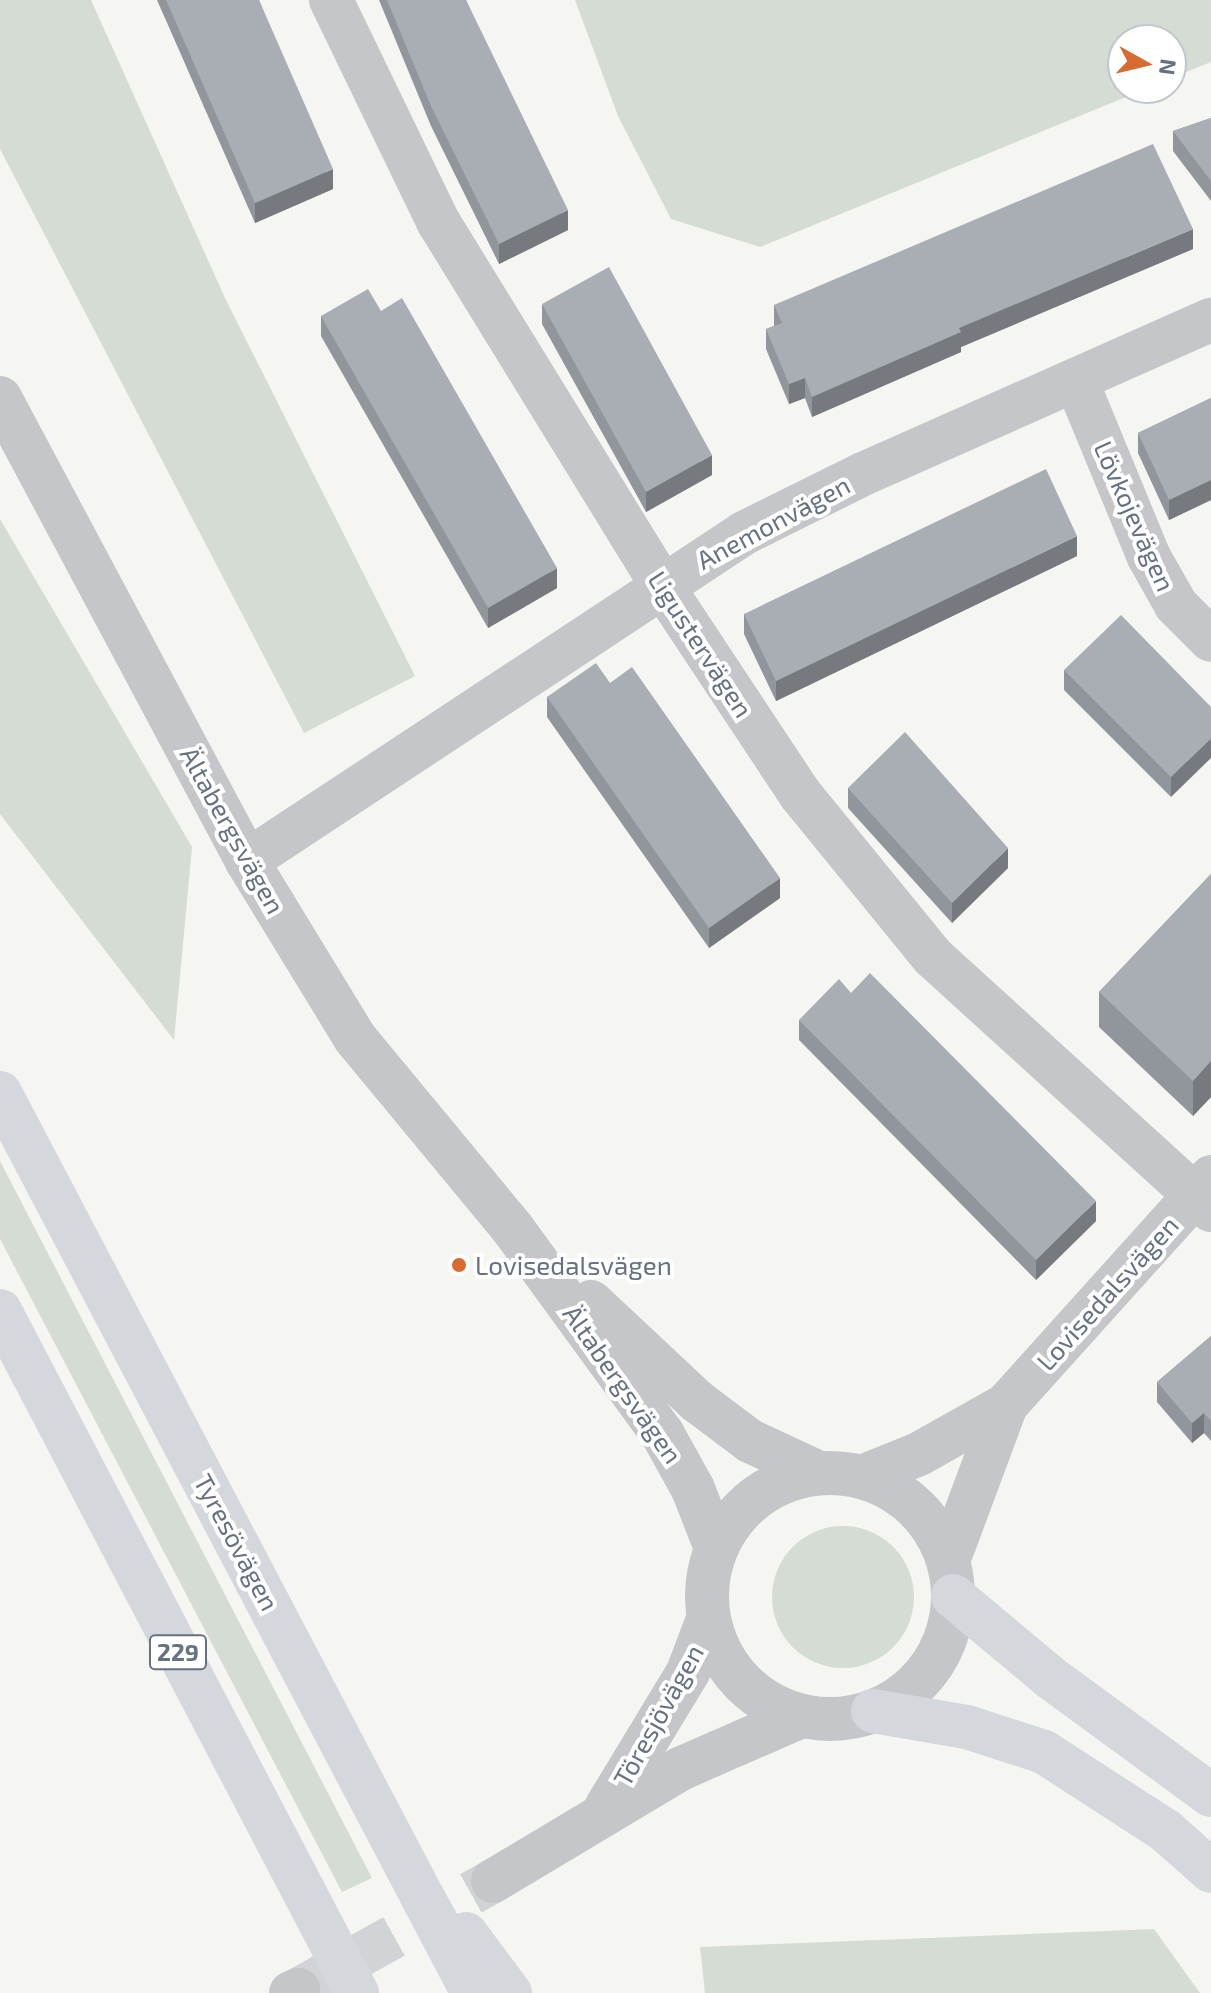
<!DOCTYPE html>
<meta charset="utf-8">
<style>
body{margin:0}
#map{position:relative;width:1211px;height:1993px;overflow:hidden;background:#f5f5f2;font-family:"Exo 2",sans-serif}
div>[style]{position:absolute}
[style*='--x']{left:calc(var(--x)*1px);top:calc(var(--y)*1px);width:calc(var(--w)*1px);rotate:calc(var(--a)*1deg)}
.green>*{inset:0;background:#d5dcd3}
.round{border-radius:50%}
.minor-tunnel>*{height:44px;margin-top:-22px;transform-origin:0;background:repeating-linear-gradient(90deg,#d1d4d6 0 44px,transparent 0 66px)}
.minor>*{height:44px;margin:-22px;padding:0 22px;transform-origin:22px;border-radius:22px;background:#c4c6ca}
.minor>.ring{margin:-22px;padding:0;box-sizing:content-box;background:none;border:44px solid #c4c6ca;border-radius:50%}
.highway>*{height:44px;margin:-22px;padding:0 22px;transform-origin:22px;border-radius:22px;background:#d4d8dc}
.wall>*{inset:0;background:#90969b}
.shaded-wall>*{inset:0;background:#767a7e}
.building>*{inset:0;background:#a8aeb4}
.dots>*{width:22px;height:22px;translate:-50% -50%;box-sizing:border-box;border:4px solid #fff;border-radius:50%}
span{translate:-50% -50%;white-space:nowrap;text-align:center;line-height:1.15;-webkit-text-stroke:8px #fff;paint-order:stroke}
.shield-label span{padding:2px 6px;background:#fff;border:2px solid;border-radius:6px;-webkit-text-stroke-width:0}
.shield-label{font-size:24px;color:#667281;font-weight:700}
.street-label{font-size:26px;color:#667281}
.poi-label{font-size:26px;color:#667281}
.left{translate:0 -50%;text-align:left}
.north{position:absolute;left:1107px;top:24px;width:80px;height:80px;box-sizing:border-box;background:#fff;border:2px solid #c2c7cd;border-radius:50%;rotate:98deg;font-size:22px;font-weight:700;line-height:32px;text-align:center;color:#667281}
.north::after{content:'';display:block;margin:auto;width:28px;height:36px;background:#d86b2f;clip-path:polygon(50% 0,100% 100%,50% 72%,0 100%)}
</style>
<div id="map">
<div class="green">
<i style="clip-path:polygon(0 0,91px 0,225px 298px,415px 676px,304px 733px,0 149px)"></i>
<i style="clip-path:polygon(575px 0,1211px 0,1211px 62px,1171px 78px,1171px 40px,1123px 40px,1123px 88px,1148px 88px,760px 247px,671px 219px,618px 116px)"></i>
<i style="clip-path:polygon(0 519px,192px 847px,174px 1040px,0 814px)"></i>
<i style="clip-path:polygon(0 1161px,372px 1878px,342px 1892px,0 1239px)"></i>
<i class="round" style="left:772px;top:1526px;width:142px;height:142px"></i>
<i style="clip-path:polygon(1154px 1929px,1200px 1993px,705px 1993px,700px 1947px)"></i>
</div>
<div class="minor-tunnel">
<i style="--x:298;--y:1990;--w:223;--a:-29.2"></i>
</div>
<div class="minor">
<i style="--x:331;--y:0;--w:248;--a:64.2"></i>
<i style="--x:439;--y:223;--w:424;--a:58.4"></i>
<i style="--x:661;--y:584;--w:252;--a:56.5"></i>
<i style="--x:800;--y:794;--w:210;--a:50.8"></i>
<i style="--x:933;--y:957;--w:376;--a:42.3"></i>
<i style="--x:1076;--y:380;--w:191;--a:67.6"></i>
<i style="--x:1149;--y:557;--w:55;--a:60.6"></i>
<i style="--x:1176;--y:605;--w:49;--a:45"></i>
<i style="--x:0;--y:398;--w:525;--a:61.92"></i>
<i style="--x:247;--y:861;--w:207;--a:58.6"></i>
<i style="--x:355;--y:1038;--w:248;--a:50.4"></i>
<i style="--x:513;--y:1229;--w:253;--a:53.9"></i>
<i style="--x:662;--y:1433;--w:64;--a:61"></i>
<i style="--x:693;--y:1489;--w:63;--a:68.7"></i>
<i style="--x:247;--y:861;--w:595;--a:-33.42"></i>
<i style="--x:744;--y:533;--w:133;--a:-26.4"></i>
<i style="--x:863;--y:474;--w:381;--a:-23.9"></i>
<i style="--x:591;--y:1302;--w:146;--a:43.1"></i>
<i style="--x:698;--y:1402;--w:65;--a:36.9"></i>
<i style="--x:750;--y:1441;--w:76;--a:24.9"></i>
<i class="ring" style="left:707px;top:1473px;width:202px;height:202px"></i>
<i style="--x:862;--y:1477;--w:61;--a:-22"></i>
<i style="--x:919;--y:1454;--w:100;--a:-29.4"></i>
<i style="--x:1006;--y:1405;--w:307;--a:-48"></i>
<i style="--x:948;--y:1561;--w:166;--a:-69.6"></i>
<i style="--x:607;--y:1806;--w:157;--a:-58.8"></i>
<i style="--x:688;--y:1672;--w:57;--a:-69.3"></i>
<i style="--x:493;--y:1881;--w:218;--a:-30.9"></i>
<i style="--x:680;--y:1769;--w:128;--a:-23.6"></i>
<i style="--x:291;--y:1993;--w:8;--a:-23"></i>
</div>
<div class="highway">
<i style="--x:0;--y:1093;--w:1017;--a:62.28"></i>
<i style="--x:0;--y:1311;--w:770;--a:62.37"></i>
<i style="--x:953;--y:1596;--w:128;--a:39.9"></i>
<i style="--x:1051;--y:1678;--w:198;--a:36.2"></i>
<i style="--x:873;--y:1711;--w:95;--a:9.7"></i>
<i style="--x:967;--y:1727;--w:81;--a:18"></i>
<i style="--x:1044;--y:1752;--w:145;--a:32.9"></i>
<i style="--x:1166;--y:1831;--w:60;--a:41.6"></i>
<i style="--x:466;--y:1934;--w:74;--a:53.3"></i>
</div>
<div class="wall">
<i style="clip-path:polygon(157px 0,259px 0,333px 189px,255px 223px)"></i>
<i style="clip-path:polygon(379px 0,466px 0,568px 230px,499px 264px,431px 126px)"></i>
<i style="clip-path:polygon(1211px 118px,1211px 201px,1173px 151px,1173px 131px)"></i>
<i style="clip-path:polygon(1193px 249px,961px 347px,961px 352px,812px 417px,805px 398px,789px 404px,766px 349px,766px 329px,774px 326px,774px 305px)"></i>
<i style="clip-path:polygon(542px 304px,712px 475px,646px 512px,542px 324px)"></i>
<i style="clip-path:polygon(381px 311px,557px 588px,488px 628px,321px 336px,321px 316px)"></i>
<i style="clip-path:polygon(1211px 398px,1211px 500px,1169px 520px,1138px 453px,1138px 433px)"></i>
<i style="clip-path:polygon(1077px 556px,776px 701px,744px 634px,744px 614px)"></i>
<i style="clip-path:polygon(1064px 670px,1211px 707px,1171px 797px,1064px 690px)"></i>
<i style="clip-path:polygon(610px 683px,780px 898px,709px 948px,547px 717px,547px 697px)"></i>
<i style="clip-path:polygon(848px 788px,1008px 868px,952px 923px,848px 808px)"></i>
<i style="clip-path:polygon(1211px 874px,1211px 1097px,1193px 1116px,1099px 1027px,1099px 992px)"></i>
<i style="clip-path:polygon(851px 993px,1096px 1221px,1036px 1280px,799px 1040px,799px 1020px)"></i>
<i style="clip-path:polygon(1211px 1336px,1211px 1441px,1204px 1433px,1192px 1443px,1157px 1402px,1157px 1382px)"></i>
</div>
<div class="shaded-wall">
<i style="clip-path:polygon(333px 169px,333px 189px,255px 223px,255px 203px)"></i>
<i style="clip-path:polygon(568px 210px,568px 230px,499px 264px,499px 244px)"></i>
<i style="clip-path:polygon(1193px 229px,1193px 249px,961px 347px,961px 352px,812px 417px,812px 397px,959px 328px)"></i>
<i style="clip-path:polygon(805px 378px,805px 398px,789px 404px,789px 384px)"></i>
<i style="clip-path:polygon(712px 455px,712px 475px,646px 512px,646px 492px)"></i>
<i style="clip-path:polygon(1211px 480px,1211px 500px,1169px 520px,1169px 500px)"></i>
<i style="clip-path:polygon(1077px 536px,1077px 556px,776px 701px,776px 681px)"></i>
<i style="clip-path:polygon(557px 568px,557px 588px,488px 628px,488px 608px)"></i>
<i style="clip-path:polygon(1211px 738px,1211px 758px,1171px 797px,1171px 777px)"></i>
<i style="clip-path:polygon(1008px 848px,1008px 868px,952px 923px,952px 903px)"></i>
<i style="clip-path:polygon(780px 878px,780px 898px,709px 948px,709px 928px)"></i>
<i style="clip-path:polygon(1211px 1061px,1211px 1097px,1193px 1116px,1193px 1081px)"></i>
<i style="clip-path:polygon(1096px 1201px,1096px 1221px,1036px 1280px,1036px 1260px)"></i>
<i style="clip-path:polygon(1204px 1413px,1204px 1433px,1192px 1443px,1192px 1423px)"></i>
</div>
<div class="building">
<i style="clip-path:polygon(166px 0,259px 0,333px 169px,255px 203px)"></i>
<i style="clip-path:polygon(387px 0,466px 0,568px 210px,499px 244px,431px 106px)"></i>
<i style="clip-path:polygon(1211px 118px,1211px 181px,1173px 131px)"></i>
<i style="clip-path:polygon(1153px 144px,1193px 229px,959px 328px,961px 332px,812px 397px,805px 378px,789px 384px,766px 329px,782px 323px,774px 305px)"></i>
<i style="clip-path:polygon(609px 267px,712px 455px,646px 492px,542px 304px)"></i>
<i style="clip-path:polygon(368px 289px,381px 311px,402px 298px,557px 568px,488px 608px,321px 316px)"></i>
<i style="clip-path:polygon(1211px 398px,1211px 480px,1169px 500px,1138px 433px)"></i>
<i style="clip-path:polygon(1046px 469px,1077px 536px,776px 681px,744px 614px)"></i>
<i style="clip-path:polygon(1121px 615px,1211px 707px,1211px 738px,1171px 777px,1064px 670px)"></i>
<i style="clip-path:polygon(596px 663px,610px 683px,632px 667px,780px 878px,709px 928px,547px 697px)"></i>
<i style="clip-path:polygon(905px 732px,1008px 848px,952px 903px,848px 788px)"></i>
<i style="clip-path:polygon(1211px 874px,1211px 1061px,1193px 1081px,1099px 992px)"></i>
<i style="clip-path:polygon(870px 973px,1096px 1201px,1036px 1260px,799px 1020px,839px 979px,851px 993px)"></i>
<i style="clip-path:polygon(1211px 1336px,1211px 1421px,1204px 1413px,1192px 1423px,1157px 1382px)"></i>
</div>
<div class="dots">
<i style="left:459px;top:1265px;background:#d86b2f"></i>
</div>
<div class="shield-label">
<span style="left:178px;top:1652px">229</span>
</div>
<div class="street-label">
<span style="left:1135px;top:516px;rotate:66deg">Lövkojevägen</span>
<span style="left:773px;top:522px;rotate:-28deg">Anemonvägen</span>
<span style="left:701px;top:644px;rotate:57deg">Ligustervägen</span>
<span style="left:233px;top:830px;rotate:61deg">Ältabergsvägen</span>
<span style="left:1107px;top:1293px;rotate:-48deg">Lovisedalsvägen</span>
<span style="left:623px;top:1384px;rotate:55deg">Ältabergsvägen</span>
<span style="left:237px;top:1542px;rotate:62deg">Tyresövägen</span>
<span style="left:658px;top:1715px;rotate:-61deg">Töresjövägen</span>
</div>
<div class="poi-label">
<span class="left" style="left:475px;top:1265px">Lovisedalsvägen</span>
</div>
<div class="north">N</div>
</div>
